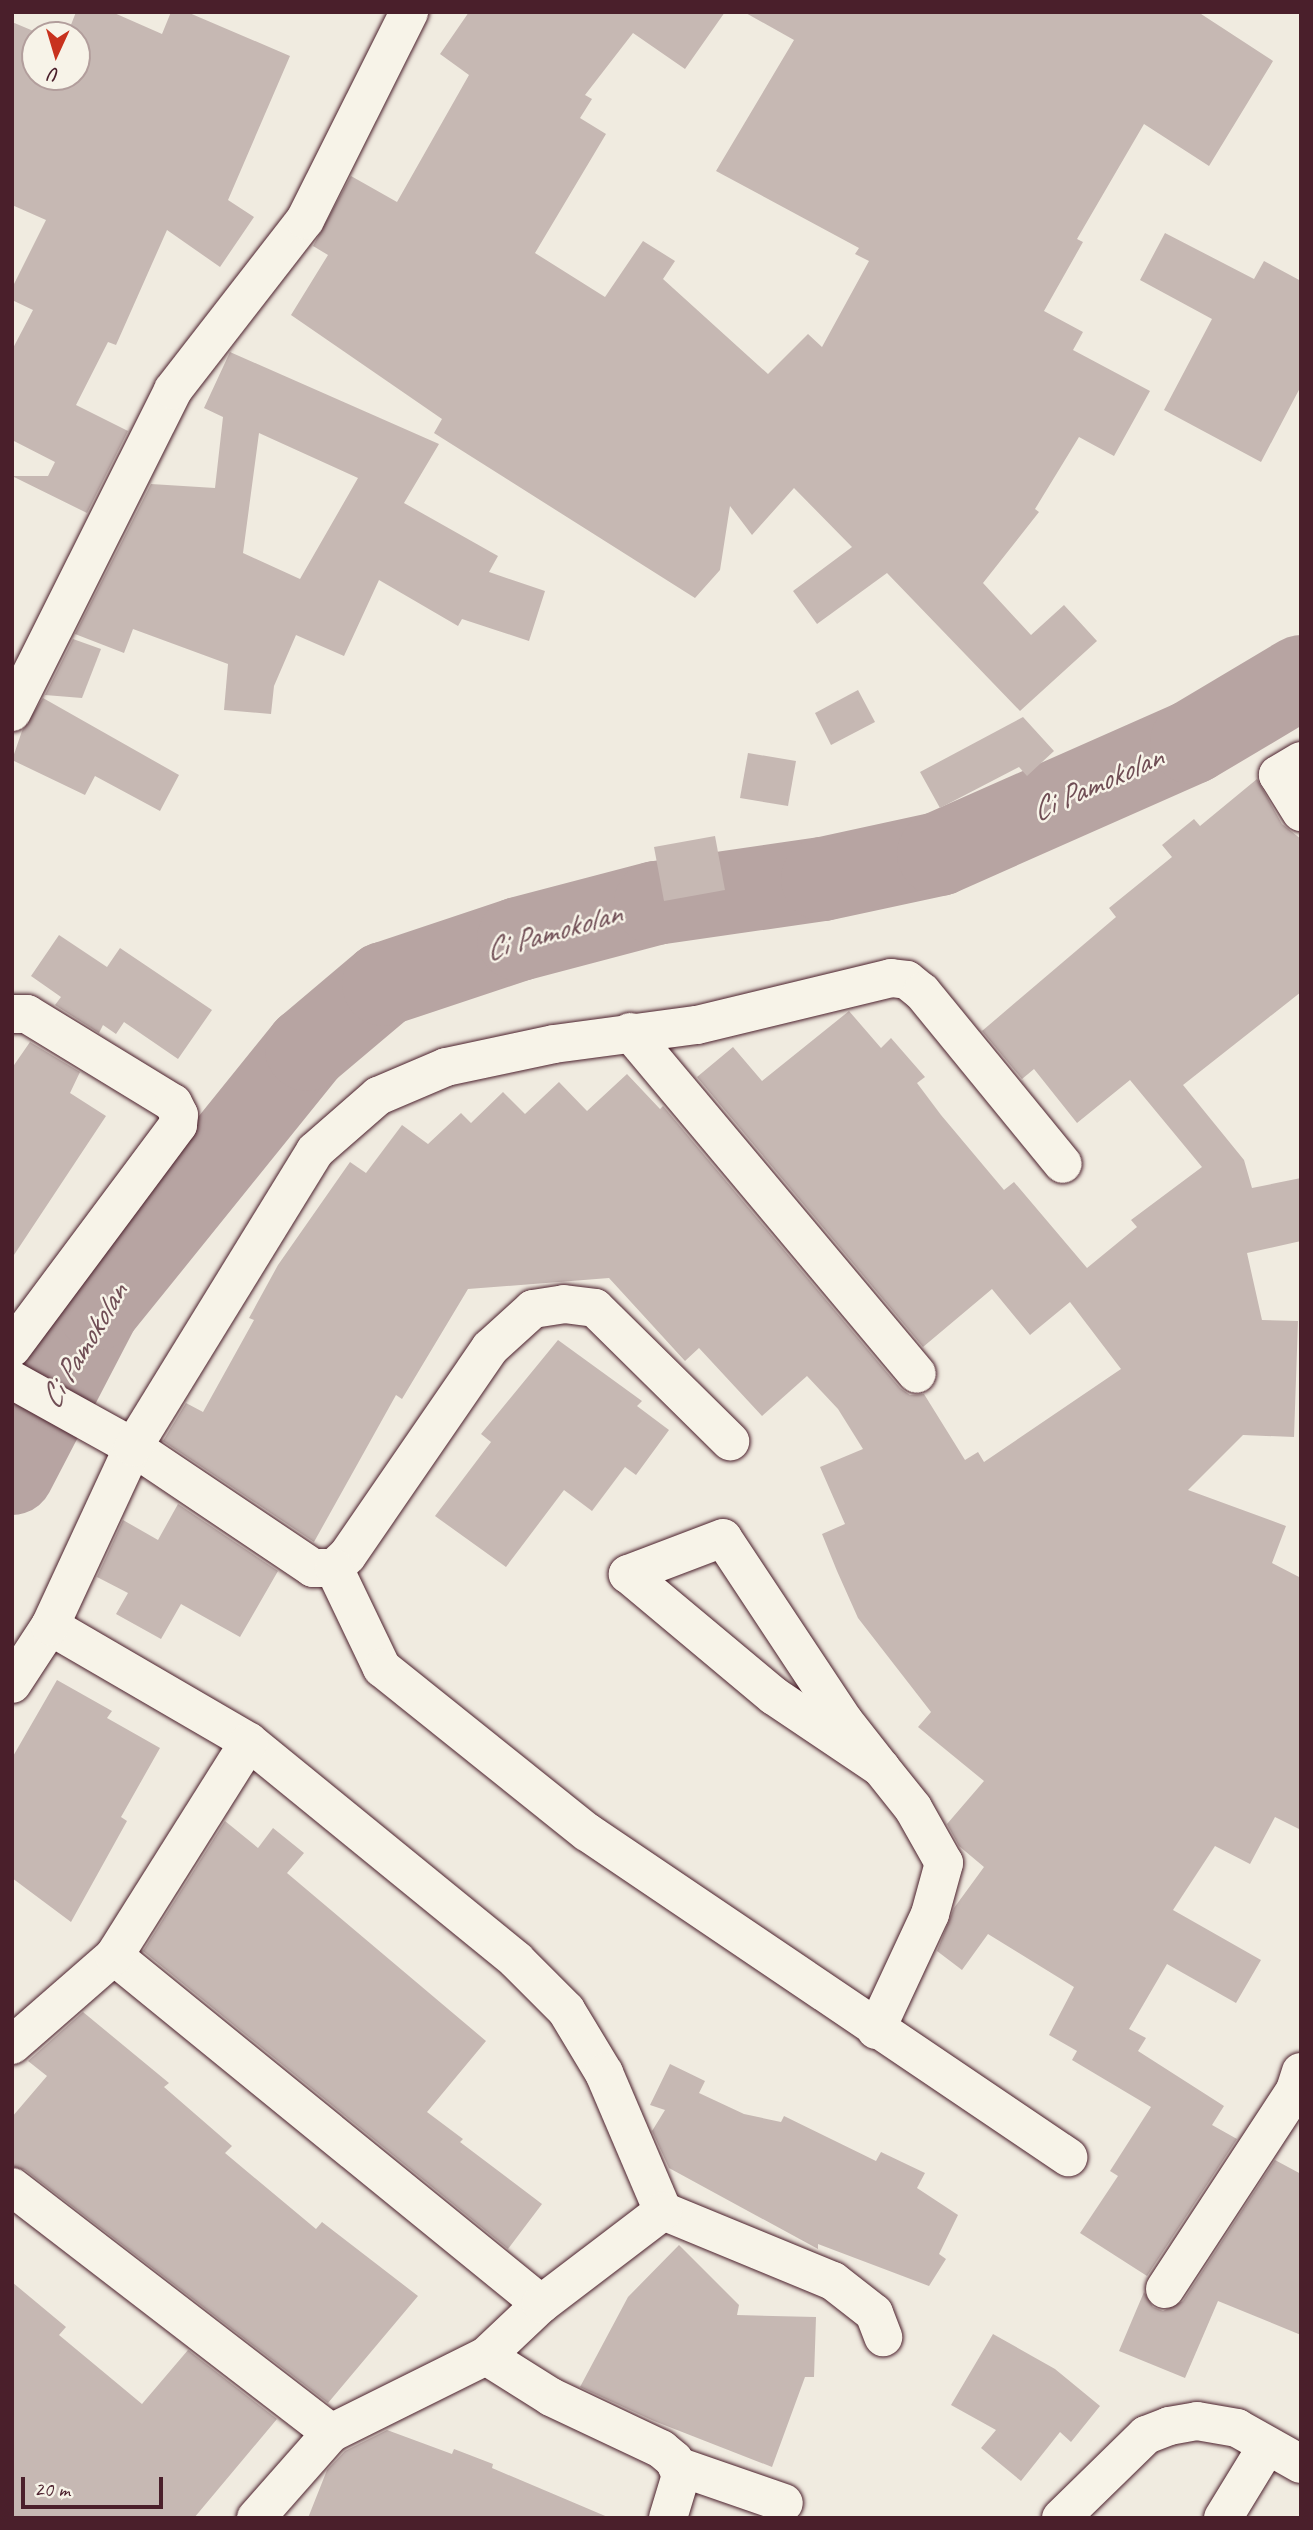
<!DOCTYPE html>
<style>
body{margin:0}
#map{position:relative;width:1313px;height:2530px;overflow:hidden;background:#f0ebe0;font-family:Caveat,sans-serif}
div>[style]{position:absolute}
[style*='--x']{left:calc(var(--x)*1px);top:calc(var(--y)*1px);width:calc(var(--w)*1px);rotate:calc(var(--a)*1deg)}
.river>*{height:84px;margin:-42px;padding:0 42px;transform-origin:42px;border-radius:42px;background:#b7a4a2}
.building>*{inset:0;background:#c6b8b3}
.roads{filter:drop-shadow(0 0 2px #4a1f2b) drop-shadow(0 0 2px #4a1f2b)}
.minor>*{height:38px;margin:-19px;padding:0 19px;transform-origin:19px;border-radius:19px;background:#f7f3e8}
span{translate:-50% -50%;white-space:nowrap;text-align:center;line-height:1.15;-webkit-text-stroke:5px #f7f3e8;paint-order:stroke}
.water-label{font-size:32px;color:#704e55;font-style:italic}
.frame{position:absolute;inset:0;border:14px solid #4a1f2b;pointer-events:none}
.north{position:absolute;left:21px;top:21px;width:70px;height:70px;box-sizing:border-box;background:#f7f3e8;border:2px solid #b29e9c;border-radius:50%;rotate:184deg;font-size:19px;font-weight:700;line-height:28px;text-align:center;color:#4a1f2b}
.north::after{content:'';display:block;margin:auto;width:24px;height:32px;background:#c8321e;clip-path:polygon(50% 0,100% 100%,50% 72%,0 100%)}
.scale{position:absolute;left:21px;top:2477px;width:142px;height:32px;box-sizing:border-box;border:4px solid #4a1f2b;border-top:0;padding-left:9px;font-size:21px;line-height:24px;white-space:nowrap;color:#4a1f2b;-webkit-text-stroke:5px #f7f3e8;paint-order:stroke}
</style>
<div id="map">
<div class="river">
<i style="--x:12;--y:1473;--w:186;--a:-62.5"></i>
<i style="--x:98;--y:1308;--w:333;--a:-51.1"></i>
<i style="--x:307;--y:1049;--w:101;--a:-40.2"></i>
<i style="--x:384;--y:984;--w:142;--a:-18.4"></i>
<i style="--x:519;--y:939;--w:142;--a:-14.7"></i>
<i style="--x:656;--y:903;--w:169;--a:-8.2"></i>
<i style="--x:823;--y:879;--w:119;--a:-12.2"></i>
<i style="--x:939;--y:854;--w:277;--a:-23.9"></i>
<i style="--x:1192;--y:742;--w:127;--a:-30.8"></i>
</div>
<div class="building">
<i style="clip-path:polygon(76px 12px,112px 12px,162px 34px,171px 12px,187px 12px,290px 56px,228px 200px,254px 217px,220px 267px,167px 230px,116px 345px,108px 342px,76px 405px,128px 431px,87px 513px,12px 476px,48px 476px,55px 462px,12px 440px,12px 350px,33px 310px,12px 300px,12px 288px,46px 220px,12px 205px,12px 22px,43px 35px,35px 35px,35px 77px,77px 77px,77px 35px,67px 35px)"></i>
<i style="clip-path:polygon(469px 12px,725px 12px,685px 69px,633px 33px,585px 95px,592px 99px,580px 118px,606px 134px,535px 253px,605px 297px,643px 241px,675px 261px,663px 279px,768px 374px,808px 334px,822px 347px,869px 261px,855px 254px,859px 248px,716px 171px,794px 40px,744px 12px,1198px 12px,1273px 61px,1209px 166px,1144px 124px,1077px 239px,1083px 242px,1044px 311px,1083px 332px,1073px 350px,1150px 391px,1114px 456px,1079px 437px,1035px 509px,1039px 512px,983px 583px,1031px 635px,1064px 605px,1097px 641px,1020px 711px,887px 573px,817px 624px,793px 591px,852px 547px,794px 488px,752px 535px,730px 506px,720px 570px,695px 598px,434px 433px,442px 419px,291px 315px,328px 255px,313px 246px,351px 176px,397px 202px,469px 75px,440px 54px)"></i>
<i style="clip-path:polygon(1165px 233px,1254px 279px,1264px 261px,1301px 281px,1301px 386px,1261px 462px,1164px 410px,1212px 319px,1140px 280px)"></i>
<i style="clip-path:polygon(evenodd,230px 352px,439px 444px,404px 503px,498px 556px,489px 572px,545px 591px,529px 641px,462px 619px,458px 626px,379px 580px,344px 656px,296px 635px,274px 686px,271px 714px,224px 710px,228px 664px,133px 629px,124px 653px,75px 634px,151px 484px,215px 488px,223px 417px,204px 408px,230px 352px,259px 433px,358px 478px,300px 579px,243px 553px,259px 433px)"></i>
<i style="clip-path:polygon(73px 639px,101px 649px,82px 698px,45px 695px)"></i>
<i style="clip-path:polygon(858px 690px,875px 722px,831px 745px,815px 713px)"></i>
<i style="clip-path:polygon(43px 698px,179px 775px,160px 811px,95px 776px,85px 795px,12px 760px,22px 731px)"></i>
<i style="clip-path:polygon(1023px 717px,1054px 751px,1027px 776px,1019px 767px,940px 808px,920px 772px)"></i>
<i style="clip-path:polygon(748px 753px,796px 761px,788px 806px,740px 798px)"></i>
<i style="clip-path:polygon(1257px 779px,1282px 824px,1301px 839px,1301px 992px,1183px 1085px,1244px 1160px,1252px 1188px,1301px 1178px,1301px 1241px,1247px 1253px,1262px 1320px,1298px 1321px,1294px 1437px,1243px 1435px,1188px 1490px,1286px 1526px,1272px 1563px,1301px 1578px,1301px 1830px,1275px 1817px,1250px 1864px,1215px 1846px,1173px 1910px,1261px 1960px,1236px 2003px,1167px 1964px,1129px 2029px,1146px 2038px,1138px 2051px,1224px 2106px,1212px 2125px,1237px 2139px,1147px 2276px,1080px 2233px,1118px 2176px,1110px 2171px,1151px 2107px,1072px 2060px,1077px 2051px,1049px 2035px,1074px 1987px,988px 1934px,962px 1970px,937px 1951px,954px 1908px,984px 1867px,959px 1846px,947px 1824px,984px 1781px,918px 1727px,931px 1712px,858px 1618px,837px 1571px,822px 1534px,845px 1524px,820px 1467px,863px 1449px,838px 1409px,807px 1376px,762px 1416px,699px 1348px,685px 1361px,609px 1278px,468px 1289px,402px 1399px,396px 1395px,314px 1542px,163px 1441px,186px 1403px,203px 1412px,254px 1320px,249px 1318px,278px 1265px,350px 1162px,366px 1173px,402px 1125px,428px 1144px,461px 1113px,471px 1123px,503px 1092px,525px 1114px,559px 1082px,587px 1111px,627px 1074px,660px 1109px,663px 1106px,900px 1388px,910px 1395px,924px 1394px,965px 1460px,978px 1452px,984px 1462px,1121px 1369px,1070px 1302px,1030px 1335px,992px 1289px,923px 1347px,697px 1077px,733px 1047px,762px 1081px,849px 1011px,881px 1048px,891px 1038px,925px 1077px,917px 1083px,941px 1115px,1004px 1190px,1014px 1182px,1087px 1268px,1137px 1227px,1131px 1220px,1202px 1167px,1130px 1080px,1077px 1123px,1034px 1069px,1022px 1079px,982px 1031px,1116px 917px,1109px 908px,1172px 857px,1162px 845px,1194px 819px,1200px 826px)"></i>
<i style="clip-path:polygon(715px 836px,725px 890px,664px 901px,654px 847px)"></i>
<i style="clip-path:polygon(59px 935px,107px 967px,120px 948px,212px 1010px,178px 1059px,124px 1022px,116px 1034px,103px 1025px,99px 1033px,55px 1005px,61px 997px,31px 976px)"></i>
<i style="clip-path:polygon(30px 1042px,80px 1072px,70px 1093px,106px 1116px,12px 1258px,12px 1068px)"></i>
<i style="clip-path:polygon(558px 1340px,642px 1401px,637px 1406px,669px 1430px,636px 1475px,625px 1467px,592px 1511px,564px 1490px,506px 1567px,435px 1516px,491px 1442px,481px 1434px)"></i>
<i style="clip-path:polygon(178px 1504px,278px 1571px,240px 1637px,181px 1604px,161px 1639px,116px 1614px,128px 1593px,97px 1577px,123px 1520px,158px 1540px)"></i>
<i style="clip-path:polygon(57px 1680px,112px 1711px,107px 1718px,160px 1748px,121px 1817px,127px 1821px,71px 1922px,12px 1878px,12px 1758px)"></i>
<i style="clip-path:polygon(225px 1821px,258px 1848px,273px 1828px,304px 1853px,287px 1873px,486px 2041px,427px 2112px,463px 2139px,460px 2142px,542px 2204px,508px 2249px,143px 1951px)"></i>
<i style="clip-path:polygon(83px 2012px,169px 2083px,164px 2087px,232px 2146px,225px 2153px,316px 2229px,322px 2222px,418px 2296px,328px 2403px,25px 2170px,12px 2166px,12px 2117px,47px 2076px,28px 2061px)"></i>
<i style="clip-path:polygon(670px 2064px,705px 2081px,699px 2093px,744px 2114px,781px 2122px,784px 2116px,876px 2161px,881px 2152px,925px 2173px,917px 2188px,958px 2215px,939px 2254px,946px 2259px,929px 2286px,818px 2244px,818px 2249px,669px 2168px,652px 2131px,665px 2110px,650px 2105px)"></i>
<i style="clip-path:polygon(1275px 2160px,1301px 2174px,1301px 2335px,1218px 2301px,1185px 2378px,1119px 2351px,1144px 2292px,1153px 2307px,1163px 2311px,1183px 2301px)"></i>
<i style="clip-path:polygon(679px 2245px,739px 2305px,737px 2315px,816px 2317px,814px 2377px,805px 2377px,772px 2467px,654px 2421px,580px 2387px,628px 2297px)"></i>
<i style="clip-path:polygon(12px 2282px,66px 2327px,59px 2335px,142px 2404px,188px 2350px,277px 2419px,194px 2518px,12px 2518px)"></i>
<i style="clip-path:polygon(993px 2334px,1055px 2369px,1100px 2406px,1071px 2442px,1060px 2432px,1021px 2481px,981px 2448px,996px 2430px,951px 2405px)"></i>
<i style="clip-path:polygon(387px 2430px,452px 2454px,454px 2449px,493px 2464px,492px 2468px,610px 2518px,308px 2518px,327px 2470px,345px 2451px)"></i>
</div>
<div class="roads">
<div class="minor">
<i style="--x:12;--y:712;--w:360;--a:-63.4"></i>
<i style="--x:173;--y:390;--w:215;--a:-52.2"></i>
<i style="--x:305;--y:220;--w:233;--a:-63.4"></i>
<i style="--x:1301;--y:761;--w:27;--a:149"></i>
<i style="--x:1278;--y:775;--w:44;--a:58.1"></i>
<i style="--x:12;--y:1014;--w:15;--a:0"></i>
<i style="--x:27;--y:1014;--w:171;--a:31.4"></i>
<i style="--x:173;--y:1103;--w:13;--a:63"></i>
<i style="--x:179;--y:1115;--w:10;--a:96"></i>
<i style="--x:178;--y:1125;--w:278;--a:126.7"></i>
<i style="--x:630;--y:1032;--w:446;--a:50"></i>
<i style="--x:12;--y:1380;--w:138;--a:29"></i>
<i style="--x:133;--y:1447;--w:217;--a:33.9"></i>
<i style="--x:313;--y:1568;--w:21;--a:0"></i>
<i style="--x:334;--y:1568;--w:18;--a:-43"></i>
<i style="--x:347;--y:1556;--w:252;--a:-55.5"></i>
<i style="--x:490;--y:1348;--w:58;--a:-42.2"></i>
<i style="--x:533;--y:1309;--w:31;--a:-9"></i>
<i style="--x:564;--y:1304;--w:31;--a:7"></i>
<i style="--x:595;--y:1308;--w:190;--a:44.6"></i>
<i style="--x:334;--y:1568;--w:111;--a:64.4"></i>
<i style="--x:382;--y:1668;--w:263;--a:38.7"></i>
<i style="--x:587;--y:1832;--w:581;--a:34.05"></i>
<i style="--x:50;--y:1626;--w:230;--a:30.2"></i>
<i style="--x:249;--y:1742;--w:345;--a:39.2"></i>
<i style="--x:516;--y:1960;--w:71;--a:45"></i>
<i style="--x:566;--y:2010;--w:74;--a:58.9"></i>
<i style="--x:604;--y:2073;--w:150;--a:66.9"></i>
<i style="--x:663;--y:2211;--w:184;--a:22.4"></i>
<i style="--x:833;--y:2281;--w:52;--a:38"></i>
<i style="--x:874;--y:2313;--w:26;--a:69"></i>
<i style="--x:12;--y:1684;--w:69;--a:-56.8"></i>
<i style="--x:50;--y:1626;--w:197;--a:-65.1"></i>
<i style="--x:133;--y:1447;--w:347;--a:-58.4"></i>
<i style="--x:315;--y:1151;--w:84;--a:-41.1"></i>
<i style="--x:378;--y:1096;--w:74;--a:-23.1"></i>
<i style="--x:446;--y:1067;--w:110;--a:-12"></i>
<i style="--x:554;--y:1044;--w:144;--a:-7.6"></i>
<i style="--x:697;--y:1025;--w:200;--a:-13.6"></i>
<i style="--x:891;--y:978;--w:16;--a:7"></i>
<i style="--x:907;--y:980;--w:19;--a:39"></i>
<i style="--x:922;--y:992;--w:222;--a:50.7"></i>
<i style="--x:114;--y:1956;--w:551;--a:39.18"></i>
<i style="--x:876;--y:2030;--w:128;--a:-65"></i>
<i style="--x:930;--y:1914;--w:53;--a:-74.6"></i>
<i style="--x:944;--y:1863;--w:63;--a:-119.4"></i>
<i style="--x:913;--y:1808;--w:51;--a:-128.7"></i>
<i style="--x:881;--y:1768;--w:60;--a:-128.2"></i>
<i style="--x:844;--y:1721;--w:219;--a:-123.5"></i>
<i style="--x:723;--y:1538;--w:102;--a:159.2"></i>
<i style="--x:628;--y:1574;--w:190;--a:39.9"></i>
<i style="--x:774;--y:1696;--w:129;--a:33.9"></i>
<i style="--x:12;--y:2045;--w:135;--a:-41.1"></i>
<i style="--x:114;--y:1956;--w:253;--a:-57.8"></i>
<i style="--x:12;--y:2187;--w:403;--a:37.6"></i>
<i style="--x:1165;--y:2289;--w:238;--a:-56.8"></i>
<i style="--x:1295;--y:2090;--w:19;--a:-72"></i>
<i style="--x:486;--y:2356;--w:77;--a:32.2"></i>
<i style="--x:551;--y:2397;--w:122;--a:25.3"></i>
<i style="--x:661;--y:2449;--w:17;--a:40"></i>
<i style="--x:674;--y:2460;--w:17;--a:65"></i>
<i style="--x:681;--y:2475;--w:45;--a:106.8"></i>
<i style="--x:677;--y:2466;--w:113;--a:19.1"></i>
<i style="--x:256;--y:2518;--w:113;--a:-48.6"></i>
<i style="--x:331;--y:2433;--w:173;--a:-26.4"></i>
<i style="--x:486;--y:2356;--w:76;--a:-43.4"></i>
<i style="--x:541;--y:2304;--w:153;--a:-37.3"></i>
<i style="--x:1061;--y:2518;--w:119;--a:-44.3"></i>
<i style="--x:1146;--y:2435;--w:25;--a:-21"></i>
<i style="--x:1169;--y:2426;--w:28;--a:-10"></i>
<i style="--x:1197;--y:2421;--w:41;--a:9.9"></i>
<i style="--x:1237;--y:2428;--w:73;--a:29.4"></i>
<i style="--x:1223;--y:2518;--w:84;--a:-58.6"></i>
</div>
</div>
<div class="water-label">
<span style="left:1097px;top:784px;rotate:-24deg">Ci Pamokolan</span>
<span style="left:553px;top:932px;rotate:-16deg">Ci Pamokolan</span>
<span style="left:84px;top:1346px;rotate:-59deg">Ci Pamokolan</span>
</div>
<div class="frame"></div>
<div class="north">U</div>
<div class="scale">20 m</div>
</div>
